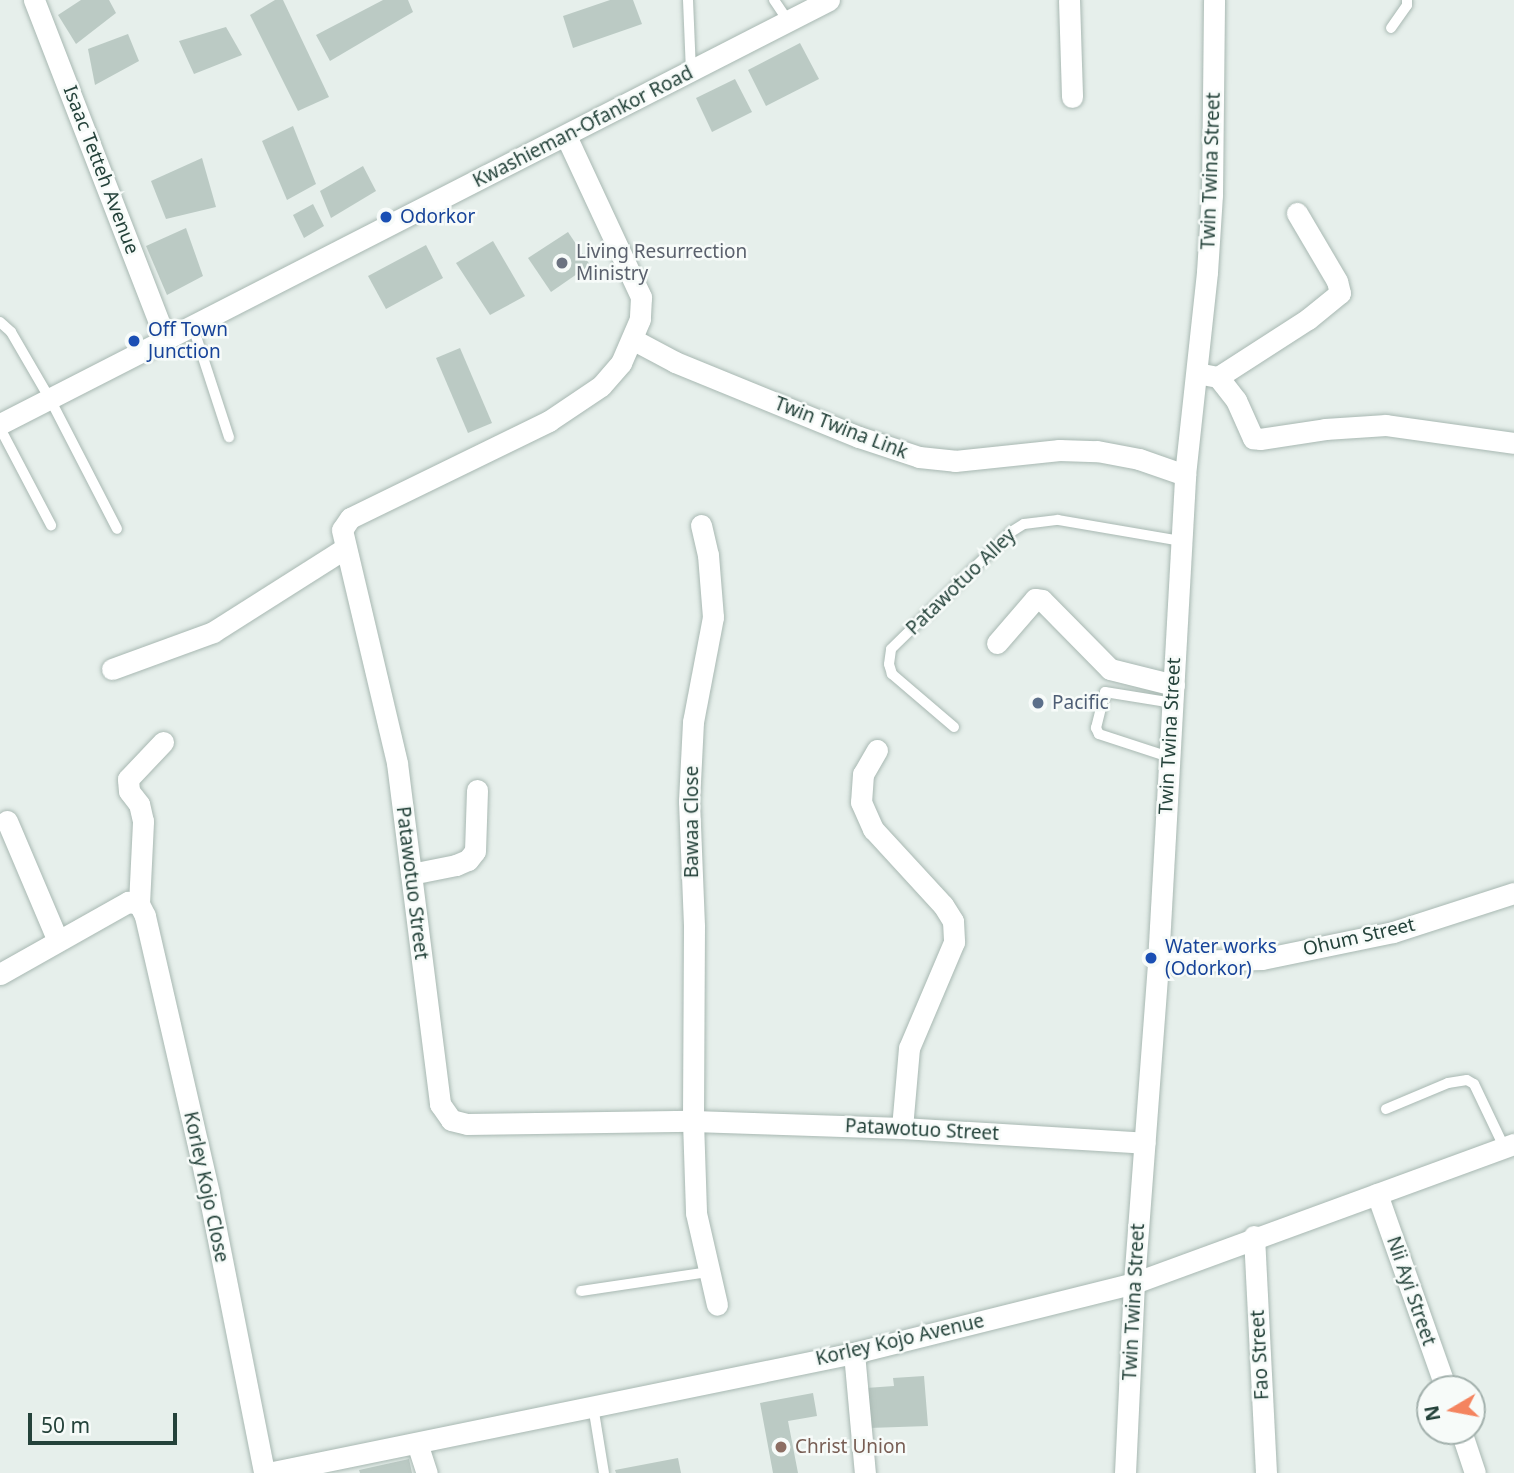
<!DOCTYPE html>
<style>
body{margin:0}
#map{position:relative;width:1514px;height:1473px;overflow:hidden;background:#e6efeb;font-family:"Noto Sans",sans-serif}
div>[style]{position:absolute}
[style*='--x']{left:calc(var(--x)*1px);top:calc(var(--y)*1px);width:calc(var(--w)*1px);rotate:calc(var(--a)*1deg)}
.building>*{inset:0;background:#bbcac4}
.roads{filter:drop-shadow(0 0 2px #a8b8b2) drop-shadow(0 0 2px #a8b8b2)}
.service>*{height:10px;margin:-5px;padding:0 5px;transform-origin:5px;border-radius:5px;background:#fff}
.minor>*{height:21px;margin:-10.5px;padding:0 10.5px;transform-origin:10.5px;border-radius:10.5px;background:#fff}
.tertiary>*{height:21px;margin:-10.5px;padding:0 10.5px;transform-origin:10.5px;border-radius:10.5px;background:#fff}
.secondary>*{height:21px;margin:-10.5px;padding:0 10.5px;transform-origin:10.5px;border-radius:10.5px;background:#fff}
.dots>*{width:19px;height:19px;translate:-50% -50%;box-sizing:border-box;border:4px solid #f7fbf9;border-radius:50%}
span{translate:-50% -50%;white-space:nowrap;text-align:center;line-height:1.15;-webkit-text-stroke:5px #f7fbf9;paint-order:stroke}
.street-label{font-size:19px;color:#24423a}
.transit-label{font-size:19px;color:#164399}
.left{translate:0 -50%;text-align:left}
.worship-label{font-size:19px;color:#5b616d}
.service-label{font-size:19px;color:#4e5e75}
.education-label{font-size:19px;color:#785e54}
.north{position:absolute;left:1416px;top:1375px;width:70px;height:70px;box-sizing:border-box;background:#f7fbf9;border:2px solid #a3b1ad;border-radius:50%;rotate:260deg;font-size:19px;font-weight:700;line-height:28px;text-align:center;color:#24423a}
.north::after{content:'';display:block;margin:auto;width:24px;height:32px;background:#f4845f;clip-path:polygon(50% 0,100% 100%,50% 72%,0 100%)}
.scale{position:absolute;left:28px;top:1413px;width:149px;height:32px;box-sizing:border-box;border:4px solid #24423a;border-top:0;padding-left:9px;font-size:21px;line-height:24px;white-space:nowrap;color:#24423a;-webkit-text-stroke:5px #f7fbf9;paint-order:stroke}
</style>
<div id="map">
<div class="building">
<i style="clip-path:polygon(81px 0,109px 0,116px 13px,76px 44px,58px 15px)"></i>
<i style="clip-path:polygon(275px 0,283px 0,329px 97px,298px 111px,250px 15px)"></i>
<i style="clip-path:polygon(383px 0,408px 0,413px 12px,330px 61px,316px 35px)"></i>
<i style="clip-path:polygon(610px 0,633px 0,642px 24px,573px 48px,563px 16px)"></i>
<i style="clip-path:polygon(226px 27px,242px 55px,194px 74px,179px 41px)"></i>
<i style="clip-path:polygon(128px 34px,139px 61px,95px 85px,88px 49px)"></i>
<i style="clip-path:polygon(800px 43px,819px 79px,766px 106px,748px 70px)"></i>
<i style="clip-path:polygon(735px 79px,752px 112px,712px 132px,696px 98px)"></i>
<i style="clip-path:polygon(293px 126px,316px 184px,287px 200px,262px 141px)"></i>
<i style="clip-path:polygon(202px 158px,216px 207px,166px 219px,151px 181px)"></i>
<i style="clip-path:polygon(363px 166px,376px 191px,331px 218px,320px 191px)"></i>
<i style="clip-path:polygon(313px 204px,324px 226px,304px 238px,293px 215px)"></i>
<i style="clip-path:polygon(186px 228px,203px 276px,167px 295px,146px 246px)"></i>
<i style="clip-path:polygon(568px 232px,590px 265px,551px 292px,528px 258px)"></i>
<i style="clip-path:polygon(493px 241px,525px 296px,490px 315px,456px 263px)"></i>
<i style="clip-path:polygon(426px 245px,443px 278px,386px 309px,368px 276px)"></i>
<i style="clip-path:polygon(460px 348px,492px 423px,468px 433px,436px 358px)"></i>
<i style="clip-path:polygon(924px 1376px,928px 1426px,869px 1428px,866px 1388px,894px 1386px,893px 1378px)"></i>
<i style="clip-path:polygon(813px 1393px,817px 1416px,788px 1421px,798px 1473px,773px 1473px,760px 1403px)"></i>
<i style="clip-path:polygon(678px 1458px,681px 1473px,616px 1473px,615px 1470px)"></i>
<i style="clip-path:polygon(409px 1459px,412px 1473px,360px 1473px,359px 1470px)"></i>
</div>
<div class="roads">
<div class="service">
<i style="--x:688;--y:0;--w:72;--a:87.6"></i>
<i style="--x:774;--y:0;--w:25;--a:56"></i>
<i style="--x:1391;--y:28;--w:28;--a:-55"></i>
<i style="--x:1407;--y:5;--w:5;--a:-90"></i>
<i style="--x:0;--y:322;--w:15;--a:42"></i>
<i style="--x:11;--y:332;--w:78;--a:59.8"></i>
<i style="--x:50;--y:399;--w:146;--a:62.7"></i>
<i style="--x:193;--y:327;--w:116;--a:71.9"></i>
<i style="--x:0;--y:428;--w:110;--a:62.3"></i>
<i style="--x:954;--y:727;--w:82;--a:-139.5"></i>
<i style="--x:892;--y:674;--w:10;--a:-107"></i>
<i style="--x:889;--y:664;--w:15;--a:-82"></i>
<i style="--x:891;--y:649;--w:168;--a:-44.3"></i>
<i style="--x:1011;--y:532;--w:15;--a:-32"></i>
<i style="--x:1024;--y:524;--w:34;--a:-7"></i>
<i style="--x:1058;--y:520;--w:125;--a:9.7"></i>
<i style="--x:1169;--y:757;--w:74;--a:-161.8"></i>
<i style="--x:1099;--y:734;--w:7;--a:-117"></i>
<i style="--x:1096;--y:728;--w:37;--a:-76"></i>
<i style="--x:1105;--y:692;--w:69;--a:9.2"></i>
<i style="--x:1386;--y:1109;--w:67;--a:-22.8"></i>
<i style="--x:1448;--y:1083;--w:19;--a:-9"></i>
<i style="--x:1467;--y:1080;--w:8;--a:30"></i>
<i style="--x:1474;--y:1084;--w:70;--a:64.5"></i>
<i style="--x:581;--y:1291;--w:128;--a:-8.5"></i>
<i style="--x:593;--y:1406;--w:68;--a:80.7"></i>
</div>
<div class="minor">
<i style="--x:1069;--y:0;--w:97;--a:88.2"></i>
<i style="--x:566;--y:136;--w:178;--a:65"></i>
<i style="--x:641;--y:297;--w:22;--a:93"></i>
<i style="--x:640;--y:319;--w:48;--a:113.4"></i>
<i style="--x:621;--y:363;--w:30;--a:131"></i>
<i style="--x:601;--y:386;--w:63;--a:146.1"></i>
<i style="--x:549;--y:421;--w:221;--a:154"></i>
<i style="--x:350;--y:518;--w:14;--a:124"></i>
<i style="--x:342;--y:530;--w:239;--a:76.7"></i>
<i style="--x:397;--y:763;--w:344;--a:82.8"></i>
<i style="--x:440;--y:1104;--w:19;--a:55"></i>
<i style="--x:451;--y:1120;--w:16;--a:14"></i>
<i style="--x:467;--y:1124;--w:226;--a:-0.8"></i>
<i style="--x:693;--y:1121;--w:209;--a:1.9"></i>
<i style="--x:902;--y:1128;--w:243;--a:3.5"></i>
<i style="--x:632;--y:339;--w:49;--a:28.1"></i>
<i style="--x:675;--y:362;--w:199;--a:22.2"></i>
<i style="--x:859;--y:437;--w:63;--a:18.4"></i>
<i style="--x:919;--y:457;--w:36;--a:6"></i>
<i style="--x:955;--y:461;--w:105;--a:-6"></i>
<i style="--x:1059;--y:450;--w:38;--a:2"></i>
<i style="--x:1097;--y:451;--w:43;--a:10.8"></i>
<i style="--x:1139;--y:459;--w:49;--a:19.2"></i>
<i style="--x:1197;--y:373;--w:21;--a:11"></i>
<i style="--x:1218;--y:377;--w:29;--a:52"></i>
<i style="--x:1236;--y:400;--w:42;--a:65.9"></i>
<i style="--x:1253;--y:438;--w:7;--a:8"></i>
<i style="--x:1260;--y:439;--w:66;--a:-8.7"></i>
<i style="--x:1325;--y:429;--w:61;--a:-3.8"></i>
<i style="--x:1386;--y:425;--w:129;--a:8"></i>
<i style="--x:1218;--y:377;--w:107;--a:-32.8"></i>
<i style="--x:1308;--y:319;--w:41;--a:-39.1"></i>
<i style="--x:1340;--y:293;--w:12;--a:-104"></i>
<i style="--x:1337;--y:281;--w:79;--a:-120.5"></i>
<i style="--x:701;--y:525;--w:31;--a:77"></i>
<i style="--x:708;--y:555;--w:62;--a:85.4"></i>
<i style="--x:713;--y:617;--w:107;--a:100.8"></i>
<i style="--x:693;--y:722;--w:79;--a:92.9"></i>
<i style="--x:689;--y:801;--w:125;--a:87.7"></i>
<i style="--x:694;--y:926;--w:195;--a:90.3"></i>
<i style="--x:693;--y:1121;--w:92;--a:88.1"></i>
<i style="--x:696;--y:1213;--w:94;--a:77.1"></i>
<i style="--x:997;--y:643;--w:58;--a:-49.2"></i>
<i style="--x:1035;--y:599;--w:7;--a:8"></i>
<i style="--x:1042;--y:600;--w:97;--a:45.4"></i>
<i style="--x:1110;--y:669;--w:66;--a:14"></i>
<i style="--x:112;--y:669;--w:108;--a:-20.1"></i>
<i style="--x:213;--y:632;--w:155;--a:-32.4"></i>
<i style="--x:877;--y:750;--w:28;--a:120"></i>
<i style="--x:863;--y:774;--w:28;--a:94"></i>
<i style="--x:861;--y:802;--w:30;--a:66"></i>
<i style="--x:873;--y:829;--w:103;--a:47.4"></i>
<i style="--x:943;--y:905;--w:19;--a:58"></i>
<i style="--x:953;--y:921;--w:21;--a:87"></i>
<i style="--x:954;--y:942;--w:115;--a:113"></i>
<i style="--x:909;--y:1048;--w:80;--a:95"></i>
<i style="--x:7;--y:821;--w:130;--a:67"></i>
<i style="--x:411;--y:874;--w:46;--a:-11.3"></i>
<i style="--x:456;--y:865;--w:13;--a:-23"></i>
<i style="--x:468;--y:860;--w:11;--a:-52"></i>
<i style="--x:475;--y:851;--w:61;--a:-88.1"></i>
<i style="--x:139;--y:904;--w:83;--a:-87.2"></i>
<i style="--x:143;--y:821;--w:17;--a:-103"></i>
<i style="--x:139;--y:804;--w:16;--a:-128"></i>
<i style="--x:129;--y:791;--w:12;--a:-95"></i>
<i style="--x:128;--y:779;--w:51;--a:-46.6"></i>
<i style="--x:1158;--y:962;--w:104;--a:-1.7"></i>
<i style="--x:1262;--y:959;--w:134;--a:-11.6"></i>
<i style="--x:1393;--y:932;--w:127;--a:-17.9"></i>
<i style="--x:0;--y:974;--w:147;--a:-29.4"></i>
<i style="--x:128;--y:902;--w:11;--a:10"></i>
<i style="--x:139;--y:904;--w:13;--a:63"></i>
<i style="--x:145;--y:916;--w:285;--a:77"></i>
<i style="--x:209;--y:1194;--w:284;--a:78.8"></i>
<i style="--x:1377;--y:1194;--w:207;--a:70.5"></i>
<i style="--x:1254;--y:1236;--w:237;--a:87.1"></i>
<i style="--x:854;--y:1353;--w:121;--a:84.8"></i>
<i style="--x:1461;--y:1431;--w:44;--a:71.6"></i>
<i style="--x:417;--y:1443;--w:32;--a:72"></i>
</div>
<div class="tertiary">
<i style="--x:34;--y:0;--w:366;--a:68.8"></i>
<i style="--x:268;--y:1473;--w:598;--a:-11.57"></i>
<i style="--x:854;--y:1353;--w:289;--a:-14"></i>
<i style="--x:1134;--y:1283;--w:405;--a:-20.1"></i>
</div>
<div class="secondary">
<i style="--x:0;--y:424;--w:931;--a:-27.09"></i>
<i style="--x:1125;--y:1473;--w:190;--a:-87.3"></i>
<i style="--x:1134;--y:1283;--w:322;--a:-85.7"></i>
<i style="--x:1158;--y:962;--w:488;--a:-86.8"></i>
<i style="--x:1185;--y:475;--w:204;--a:-83.8"></i>
<i style="--x:1207;--y:272;--w:77;--a:-86.3"></i>
<i style="--x:1212;--y:195;--w:195;--a:-89.4"></i>
</div>
</div>
<div class="dots">
<i style="left:386px;top:217px;background:#1a4fb4"></i>
<i style="left:562px;top:263px;background:#6b7280"></i>
<i style="left:134px;top:341px;background:#1a4fb4"></i>
<i style="left:1038px;top:703px;background:#5c6f8a"></i>
<i style="left:1151px;top:958px;background:#1a4fb4"></i>
<i style="left:781px;top:1447px;background:#8d6e63"></i>
</div>
<div class="street-label">
<span style="left:583px;top:127px;rotate:-27deg">Kwashieman-Ofankor Road</span>
<span style="left:101px;top:170px;rotate:69deg">Isaac Tetteh Avenue</span>
<span style="left:1211px;top:171px;rotate:-88deg">Twin Twina Street</span>
<span style="left:841px;top:428px;rotate:21deg">Twin Twina Link</span>
<span style="left:961px;top:582px;rotate:-44deg">Patawotuo Alley</span>
<span style="left:1170px;top:736px;rotate:-87deg">Twin Twina Street</span>
<span style="left:692px;top:822px;rotate:-90deg">Bawaa Close</span>
<span style="left:412px;top:883px;rotate:83deg">Patawotuo Street</span>
<span style="left:1359px;top:937px;rotate:-13deg">Ohum Street</span>
<span style="left:922px;top:1130px;rotate:3deg">Patawotuo Street</span>
<span style="left:206px;top:1187px;rotate:78deg">Korley Kojo Close</span>
<span style="left:1411px;top:1291px;rotate:71deg">Nii Ayi Street</span>
<span style="left:1134px;top:1302px;rotate:-87deg">Twin Twina Street</span>
<span style="left:900px;top:1340px;rotate:-13deg">Korley Kojo Avenue</span>
<span style="left:1260px;top:1355px;rotate:-93deg">Fao Street</span>
</div>
<div class="transit-label">
<span class="left" style="left:400px;top:217px">Odorkor</span>
<span class="left" style="left:148px;top:341px">Off Town<br>Junction</span>
<span class="left" style="left:1165px;top:958px">Water works<br>(Odorkor)</span>
</div>
<div class="worship-label">
<span class="left" style="left:576px;top:263px">Living Resurrection<br>Ministry</span>
</div>
<div class="service-label">
<span class="left" style="left:1052px;top:703px">Pacific</span>
</div>
<div class="education-label">
<span class="left" style="left:795px;top:1447px">Christ Union</span>
</div>
<div class="north">N</div>
<div class="scale">50 m</div>
</div>
